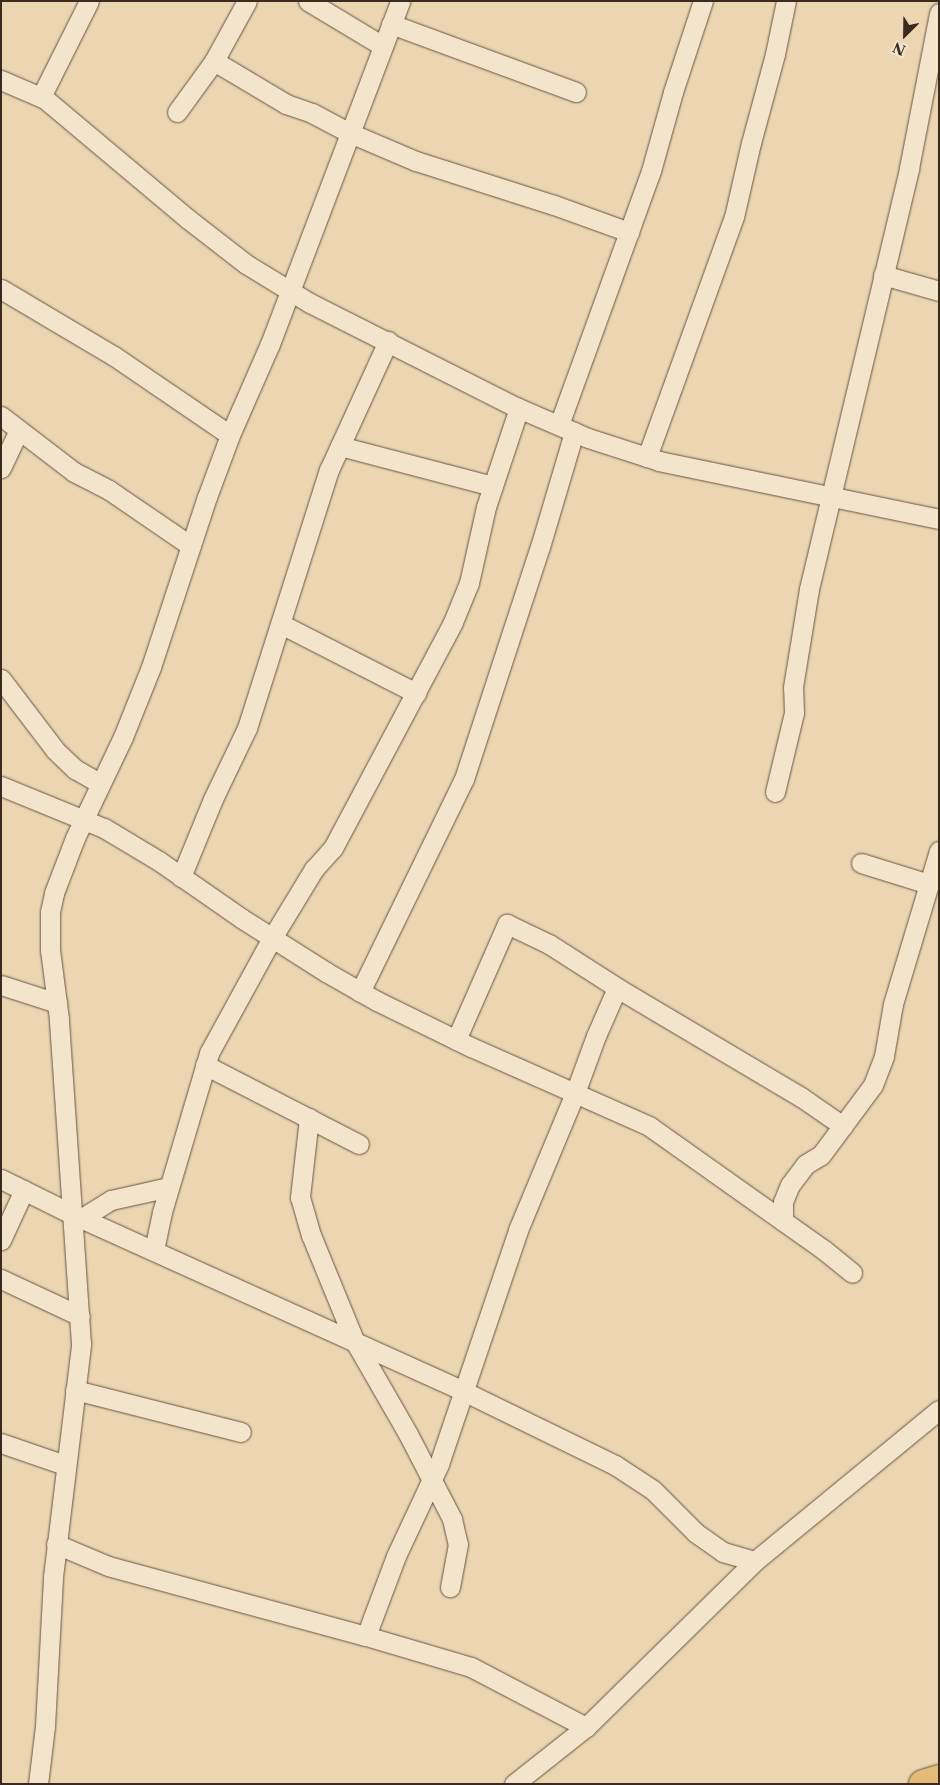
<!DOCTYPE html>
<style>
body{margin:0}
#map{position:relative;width:940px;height:1785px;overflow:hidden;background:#ecd6b1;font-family:"Libre Caslon Text",serif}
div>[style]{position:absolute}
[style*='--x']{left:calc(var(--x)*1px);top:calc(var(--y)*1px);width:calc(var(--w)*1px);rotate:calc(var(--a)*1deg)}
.roads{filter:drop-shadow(0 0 1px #675544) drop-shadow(0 0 1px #675544)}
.minor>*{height:19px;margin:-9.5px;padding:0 9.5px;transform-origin:9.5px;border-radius:9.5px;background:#f3e4cc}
.highway>*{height:28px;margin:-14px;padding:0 14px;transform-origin:14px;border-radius:14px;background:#e6bb78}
span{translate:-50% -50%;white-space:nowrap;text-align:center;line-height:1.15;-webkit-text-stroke:5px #f3e4cc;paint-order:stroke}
.frame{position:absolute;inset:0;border:2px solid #3b2a1f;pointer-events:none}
.north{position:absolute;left:880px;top:10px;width:50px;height:50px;-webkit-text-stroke:4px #f3e4cc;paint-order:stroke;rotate:203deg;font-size:14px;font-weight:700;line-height:20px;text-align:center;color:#3b2a1f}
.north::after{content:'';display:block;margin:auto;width:18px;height:22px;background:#3b2a1f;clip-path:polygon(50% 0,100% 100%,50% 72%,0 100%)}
</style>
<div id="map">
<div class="roads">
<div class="minor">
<i style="--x:308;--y:1;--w:87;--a:31"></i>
<i style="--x:391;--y:24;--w:197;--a:20.2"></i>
<i style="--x:214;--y:61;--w:84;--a:30.8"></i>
<i style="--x:286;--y:104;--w:28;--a:19"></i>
<i style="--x:312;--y:113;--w:43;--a:27.8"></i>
<i style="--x:350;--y:133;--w:72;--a:23"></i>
<i style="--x:416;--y:161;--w:145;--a:17.7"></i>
<i style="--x:554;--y:205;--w:80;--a:19.8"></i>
<i style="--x:1;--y:80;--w:48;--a:23.4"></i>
<i style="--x:45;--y:99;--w:187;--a:40"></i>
<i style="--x:188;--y:219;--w:73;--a:37.8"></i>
<i style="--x:246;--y:264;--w:75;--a:31.4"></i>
<i style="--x:310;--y:303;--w:231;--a:26.8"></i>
<i style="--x:516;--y:407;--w:78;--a:23.3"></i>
<i style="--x:588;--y:438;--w:75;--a:17.9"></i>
<i style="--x:659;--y:461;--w:286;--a:11.7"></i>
<i style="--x:41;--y:97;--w:107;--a:-63.4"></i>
<i style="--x:177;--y:112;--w:63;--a:-54"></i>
<i style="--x:214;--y:61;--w:68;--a:-61.2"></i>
<i style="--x:883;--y:275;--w:58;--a:15.9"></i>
<i style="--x:1;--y:289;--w:131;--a:30.7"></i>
<i style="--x:114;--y:356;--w:140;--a:34.3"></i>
<i style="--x:1;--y:416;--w:92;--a:37.5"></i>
<i style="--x:74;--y:472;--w:39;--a:27"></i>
<i style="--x:109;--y:490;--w:99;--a:34.3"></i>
<i style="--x:559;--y:425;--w:270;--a:-70.1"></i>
<i style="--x:651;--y:171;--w:82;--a:-74.4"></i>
<i style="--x:673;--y:92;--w:96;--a:-71.8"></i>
<i style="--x:340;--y:446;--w:158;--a:14.7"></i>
<i style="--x:647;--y:457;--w:255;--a:-70.1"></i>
<i style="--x:734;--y:217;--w:76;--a:-77.1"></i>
<i style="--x:751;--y:143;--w:92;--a:-74.9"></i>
<i style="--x:775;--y:54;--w:54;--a:-78.3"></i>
<i style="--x:1;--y:468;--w:42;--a:-64.7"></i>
<i style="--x:281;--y:624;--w:152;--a:27.1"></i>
<i style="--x:1;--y:679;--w:89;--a:52.7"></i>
<i style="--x:55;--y:750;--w:28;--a:44"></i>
<i style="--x:75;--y:769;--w:28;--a:30"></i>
<i style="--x:1;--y:786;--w:111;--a:22.2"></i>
<i style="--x:104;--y:828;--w:64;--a:31"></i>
<i style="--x:159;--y:861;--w:100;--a:34.8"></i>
<i style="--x:241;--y:918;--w:101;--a:32.4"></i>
<i style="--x:326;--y:972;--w:59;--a:29.6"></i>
<i style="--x:377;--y:1001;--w:105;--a:26.1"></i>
<i style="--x:471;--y:1047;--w:195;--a:23.9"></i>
<i style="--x:649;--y:1126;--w:214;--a:35.3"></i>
<i style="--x:824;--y:1250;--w:36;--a:39"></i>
<i style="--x:775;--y:792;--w:81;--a:-76.5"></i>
<i style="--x:794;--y:713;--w:26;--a:-92"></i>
<i style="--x:793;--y:687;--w:99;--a:-80.7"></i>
<i style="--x:809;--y:589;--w:433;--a:-76.6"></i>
<i style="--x:909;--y:168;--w:158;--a:-79"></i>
<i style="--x:861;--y:863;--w:71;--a:17.2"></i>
<i style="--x:181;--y:877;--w:84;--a:-67.7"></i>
<i style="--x:213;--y:799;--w:79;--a:-64.4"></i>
<i style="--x:247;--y:728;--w:271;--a:-72.4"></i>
<i style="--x:329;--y:470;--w:142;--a:-65.4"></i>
<i style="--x:1;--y:985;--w:59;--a:17.8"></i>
<i style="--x:360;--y:992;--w:237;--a:-64"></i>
<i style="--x:464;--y:779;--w:244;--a:-71.9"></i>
<i style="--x:540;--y:547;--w:120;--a:-73.5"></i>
<i style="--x:456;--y:1040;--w:127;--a:-66.3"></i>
<i style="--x:507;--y:924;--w:47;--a:25.5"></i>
<i style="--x:549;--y:944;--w:83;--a:32.7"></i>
<i style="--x:619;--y:989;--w:212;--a:30.7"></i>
<i style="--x:801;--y:1097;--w:51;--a:34.6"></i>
<i style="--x:205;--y:1065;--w:173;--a:27.2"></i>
<i style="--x:309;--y:1118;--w:80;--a:96.5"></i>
<i style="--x:300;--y:1197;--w:40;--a:74"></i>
<i style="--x:311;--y:1235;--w:113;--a:67.7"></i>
<i style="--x:354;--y:1340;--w:108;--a:60.1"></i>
<i style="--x:408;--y:1434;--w:96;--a:62.6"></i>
<i style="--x:452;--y:1519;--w:26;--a:77"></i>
<i style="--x:458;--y:1544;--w:44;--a:100.5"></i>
<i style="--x:1;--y:1179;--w:81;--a:26.3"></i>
<i style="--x:74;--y:1215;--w:420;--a:24.3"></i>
<i style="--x:457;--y:1388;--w:176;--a:26"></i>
<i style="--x:615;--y:1465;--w:45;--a:33.3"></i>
<i style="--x:653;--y:1490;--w:61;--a:45"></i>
<i style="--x:696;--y:1533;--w:33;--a:35"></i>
<i style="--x:723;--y:1552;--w:33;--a:16"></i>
<i style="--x:82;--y:1218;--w:34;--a:-32"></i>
<i style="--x:111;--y:1200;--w:59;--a:-12.6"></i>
<i style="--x:783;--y:1221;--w:19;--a:-90"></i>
<i style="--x:783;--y:1202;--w:18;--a:-68"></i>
<i style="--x:790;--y:1185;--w:26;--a:-53"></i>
<i style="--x:806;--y:1164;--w:17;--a:-31"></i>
<i style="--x:821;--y:1155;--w:87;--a:-53.4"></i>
<i style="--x:873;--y:1085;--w:31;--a:-69"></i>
<i style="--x:884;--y:1056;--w:53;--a:-80.2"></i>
<i style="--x:893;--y:1004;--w:160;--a:-73.3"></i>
<i style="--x:1;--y:1240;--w:55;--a:-65.3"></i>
<i style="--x:154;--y:1250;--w:39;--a:-78"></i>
<i style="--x:162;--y:1212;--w:166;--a:-73.5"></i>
<i style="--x:209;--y:1053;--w:131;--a:-61.3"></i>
<i style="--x:272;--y:938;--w:81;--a:-58.7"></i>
<i style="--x:314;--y:869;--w:28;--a:-48"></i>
<i style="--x:333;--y:848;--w:256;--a:-62"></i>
<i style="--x:453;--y:622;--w:42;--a:-67.7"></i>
<i style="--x:469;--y:583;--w:78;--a:-77.4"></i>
<i style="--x:486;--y:507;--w:104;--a:-71.6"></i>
<i style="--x:1;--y:1279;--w:87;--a:25.1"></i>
<i style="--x:75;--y:1390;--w:171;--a:14.2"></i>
<i style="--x:1;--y:1443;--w:68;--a:19"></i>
<i style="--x:56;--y:1544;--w:56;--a:22.9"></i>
<i style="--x:108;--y:1566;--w:267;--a:15.2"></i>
<i style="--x:366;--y:1636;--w:109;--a:16.4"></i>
<i style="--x:471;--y:1667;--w:130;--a:27.6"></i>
<i style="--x:366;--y:1636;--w:85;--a:-69.4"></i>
<i style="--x:396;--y:1556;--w:102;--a:-64.9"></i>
<i style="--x:439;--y:1464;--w:247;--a:-71.3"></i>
<i style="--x:518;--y:1230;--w:148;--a:-67.4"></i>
<i style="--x:575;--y:1093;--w:61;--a:-69.8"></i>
<i style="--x:596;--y:1036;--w:52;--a:-66.4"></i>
<i style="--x:38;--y:1784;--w:58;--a:-83.1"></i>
<i style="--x:45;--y:1726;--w:149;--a:-86.9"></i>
<i style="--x:53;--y:1577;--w:235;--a:-83.1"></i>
<i style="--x:81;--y:1344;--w:326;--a:-93.9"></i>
<i style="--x:59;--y:1019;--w:70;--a:-97.4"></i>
<i style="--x:50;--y:950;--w:38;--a:-90"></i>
<i style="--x:50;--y:912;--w:19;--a:-78"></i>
<i style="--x:54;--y:893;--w:59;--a:-69.1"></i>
<i style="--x:75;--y:838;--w:112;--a:-64.6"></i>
<i style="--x:123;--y:737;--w:75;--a:-68.2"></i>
<i style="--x:151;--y:667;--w:179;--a:-71.8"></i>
<i style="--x:207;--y:497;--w:66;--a:-69.6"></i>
<i style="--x:230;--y:435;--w:99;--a:-66.3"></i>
<i style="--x:270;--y:344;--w:367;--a:-69.2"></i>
<i style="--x:514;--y:1784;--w:92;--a:-38.4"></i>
<i style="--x:586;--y:1727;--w:237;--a:-44.5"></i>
<i style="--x:755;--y:1561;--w:238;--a:-39.4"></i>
</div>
<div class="highway">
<i style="--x:923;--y:1784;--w:17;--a:-17"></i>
</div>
</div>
<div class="frame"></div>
<div class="north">N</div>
</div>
